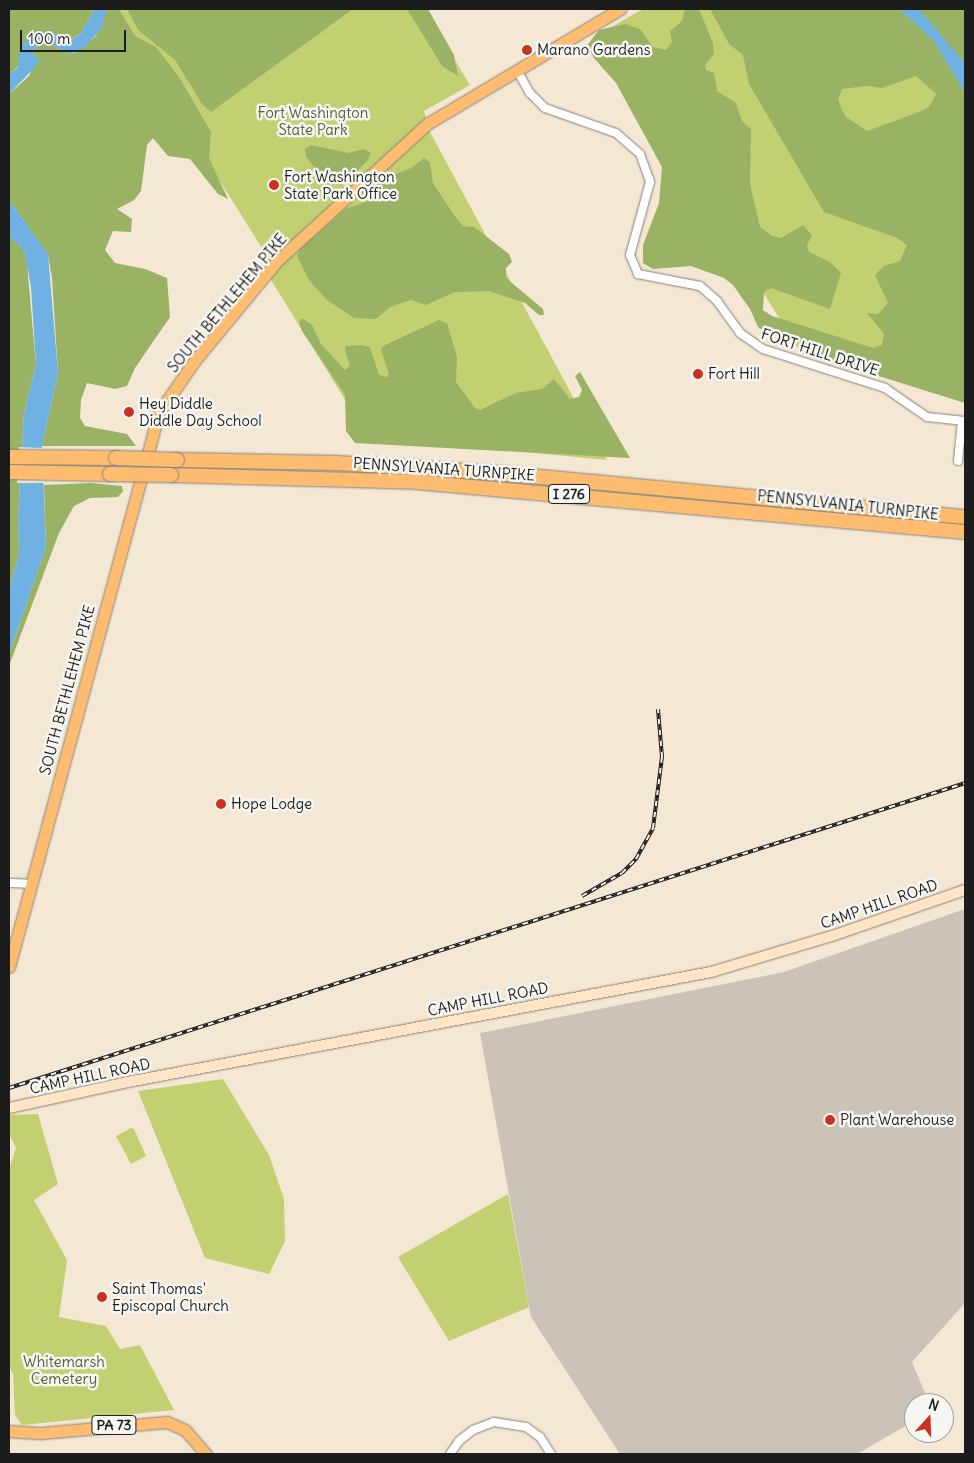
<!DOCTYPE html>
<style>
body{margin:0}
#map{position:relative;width:974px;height:1463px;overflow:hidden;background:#f4e7d4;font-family:Delius,sans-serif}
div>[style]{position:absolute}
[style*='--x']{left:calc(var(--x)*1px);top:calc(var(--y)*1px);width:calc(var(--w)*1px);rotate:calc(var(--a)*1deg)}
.industrial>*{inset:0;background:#cbc2b8}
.green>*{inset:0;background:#c3d072}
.forest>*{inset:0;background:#9ab264}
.water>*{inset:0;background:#6fb1e3}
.pier>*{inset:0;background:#f4e7d4}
.roads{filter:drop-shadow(0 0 1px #888278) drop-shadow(0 0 1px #888278)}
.street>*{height:8px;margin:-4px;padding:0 4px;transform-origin:4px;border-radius:4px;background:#fff}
.secondary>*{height:10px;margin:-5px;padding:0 5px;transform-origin:5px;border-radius:5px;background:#ffe4c6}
.primary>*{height:11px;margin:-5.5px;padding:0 5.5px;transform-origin:5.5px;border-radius:5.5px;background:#febc70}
.highway>*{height:14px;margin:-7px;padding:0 7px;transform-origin:7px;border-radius:7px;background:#febc70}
.rail>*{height:4px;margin-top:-2px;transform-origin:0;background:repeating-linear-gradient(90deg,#f6f6f2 0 5.5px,#1c1c1c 0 11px);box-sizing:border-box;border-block:1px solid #1c1c1c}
.bridges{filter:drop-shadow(0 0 1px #888278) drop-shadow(0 0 1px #888278)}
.highway-bridge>*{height:14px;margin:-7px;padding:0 7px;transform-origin:7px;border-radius:7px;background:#febc70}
.dots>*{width:14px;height:14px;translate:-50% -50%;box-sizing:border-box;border:2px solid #f6f6f2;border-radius:50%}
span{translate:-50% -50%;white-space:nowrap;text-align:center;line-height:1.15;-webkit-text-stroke:5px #f6f6f2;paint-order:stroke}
.shield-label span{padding:1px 4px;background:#f6f6f2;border:1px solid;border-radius:4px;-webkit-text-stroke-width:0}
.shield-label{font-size:14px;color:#1c1c1c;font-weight:700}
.poi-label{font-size:15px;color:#1c1c1c}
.left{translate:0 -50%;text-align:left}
.park-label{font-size:15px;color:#565b3a}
.street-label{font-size:15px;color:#1c1c1c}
.frame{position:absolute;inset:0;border:10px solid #1c1c1c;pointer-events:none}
.north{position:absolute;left:904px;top:1393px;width:50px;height:50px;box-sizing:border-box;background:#f6f6f2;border:1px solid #9f9f9c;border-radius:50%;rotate:20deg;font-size:14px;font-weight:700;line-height:20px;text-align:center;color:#1c1c1c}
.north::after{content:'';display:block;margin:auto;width:18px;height:22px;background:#c8321e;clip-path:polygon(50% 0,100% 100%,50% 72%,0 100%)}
.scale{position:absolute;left:20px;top:30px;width:106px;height:22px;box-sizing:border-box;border:2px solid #1c1c1c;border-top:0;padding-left:6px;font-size:15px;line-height:18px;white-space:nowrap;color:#1c1c1c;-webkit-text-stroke:4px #f6f6f2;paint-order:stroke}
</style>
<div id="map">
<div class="industrial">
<i style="clip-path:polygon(965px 909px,965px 1303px,912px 1362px,925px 1393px,922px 1403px,914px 1403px,914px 1421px,857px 1454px,620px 1454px,531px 1317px,480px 1033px,784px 972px)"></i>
</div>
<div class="green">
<i style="clip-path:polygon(111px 9px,424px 9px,470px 85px,424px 111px,430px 132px,607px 460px,492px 449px,349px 406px,271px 280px,267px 256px)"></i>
<i style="clip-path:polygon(643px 9px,965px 9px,965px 401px,801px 353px,601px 33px)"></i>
<i style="clip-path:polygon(223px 1079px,269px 1155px,284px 1199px,285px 1241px,269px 1274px,205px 1258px,138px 1091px)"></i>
<i style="clip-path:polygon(38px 1114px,58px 1184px,34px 1200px,67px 1260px,59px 1317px,106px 1326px,120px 1349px,140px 1345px,174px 1410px,22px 1425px,15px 1415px,13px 1374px,9px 1366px,9px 1169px,16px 1148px,9px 1134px,9px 1115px)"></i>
<i style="clip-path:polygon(131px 1128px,134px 1129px,146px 1156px,131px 1164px,116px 1136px)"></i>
<i style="clip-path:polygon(508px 1194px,529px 1307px,449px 1341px,398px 1257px)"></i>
</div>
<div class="forest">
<i style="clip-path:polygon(9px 9px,95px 9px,81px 33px,69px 41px,43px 32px,29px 36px,18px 66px,9px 75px)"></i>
<i style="clip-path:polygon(107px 9px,119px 9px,135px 36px,156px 47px,179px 77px,211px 132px,209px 158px,228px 199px,218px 194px,190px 159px,168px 156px,153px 138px,147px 145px,141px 191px,134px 200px,117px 209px,132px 219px,131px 232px,113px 231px,105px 250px,115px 263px,145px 269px,167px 278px,170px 317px,135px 368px,127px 386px,115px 389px,87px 383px,81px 400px,80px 418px,85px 426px,127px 434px,136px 446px,42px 446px,58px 373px,52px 278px,48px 255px,9px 200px,9px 94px,29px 76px,37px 58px,33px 54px,38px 44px,48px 43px,70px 54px,77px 52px,96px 36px)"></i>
<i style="clip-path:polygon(127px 9px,353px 9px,211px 112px,202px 104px,175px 60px,138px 30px)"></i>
<i style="clip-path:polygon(407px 9px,428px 9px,454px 55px,458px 76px,442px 66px)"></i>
<i style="clip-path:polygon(evenodd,685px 9px,699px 9px,713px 43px,714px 54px,705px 65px,706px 70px,714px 73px,717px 91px,736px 103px,742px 121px,751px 129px,750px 184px,760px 227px,772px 236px,781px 238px,803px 225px,812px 235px,807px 245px,809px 252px,830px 262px,841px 273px,830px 309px,771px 288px,764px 292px,763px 310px,772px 316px,873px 348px,882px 345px,884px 334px,867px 313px,878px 314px,888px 303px,875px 275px,884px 266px,900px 261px,907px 245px,897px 238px,824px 212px,749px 84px,743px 55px,729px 44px,710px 9px,899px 9px,933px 40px,965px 93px,965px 403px,837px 363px,803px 342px,767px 333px,758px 327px,750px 309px,733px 285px,724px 278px,691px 266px,653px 269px,643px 263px,643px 245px,659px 203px,662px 167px,616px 83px,593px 57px,588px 44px,599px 30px,625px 24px,640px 29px,653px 47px,666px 50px,672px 42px,670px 31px,682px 21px,685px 9px,916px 76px,936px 94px,929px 107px,919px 112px,867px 131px,846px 117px,842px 110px,838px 99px,842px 89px,867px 86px,882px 88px,916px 76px)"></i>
<i style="clip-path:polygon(919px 9px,965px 9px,965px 64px,953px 51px)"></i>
<i style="clip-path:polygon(311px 145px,349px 153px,364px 149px,371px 153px,368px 160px,343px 185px,328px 184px,306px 157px,305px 149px)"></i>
<i style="clip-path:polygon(424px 158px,430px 162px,433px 183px,454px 215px,463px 226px,474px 227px,509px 254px,512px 262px,506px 268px,506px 278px,543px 309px,544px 315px,539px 315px,525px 303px,489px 291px,455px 292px,426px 305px,411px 300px,390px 307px,376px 319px,354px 318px,327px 300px,309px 280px,297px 256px,300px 249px,346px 209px,368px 201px,378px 181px,411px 168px)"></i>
<i style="clip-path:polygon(9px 236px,24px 250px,27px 264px,36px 365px,24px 413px,18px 519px,19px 554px,9px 589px)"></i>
<i style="clip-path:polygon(302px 318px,312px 325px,321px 344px,345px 370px,350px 366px,345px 351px,346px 346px,361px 345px,370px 347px,379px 375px,387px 377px,389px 374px,381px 350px,383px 346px,439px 320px,447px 323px,457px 357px,456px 382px,475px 408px,480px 410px,516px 393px,542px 389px,554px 379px,570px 399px,579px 397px,582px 390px,575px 376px,580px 372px,630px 458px,355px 443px,346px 431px,345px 395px,302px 331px,299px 323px)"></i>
<i style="clip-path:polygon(91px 483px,122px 486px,123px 491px,118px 497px,90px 498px,74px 506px,59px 533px,9px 666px,9px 655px,46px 547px,44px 485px)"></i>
</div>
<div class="water">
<i style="clip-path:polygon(95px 9px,107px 9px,102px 28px,84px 48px,70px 54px,48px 43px,38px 44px,33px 54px,39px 60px,38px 64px,9px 94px,9px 75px,18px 67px,20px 49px,29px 36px,49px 31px,70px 41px,81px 33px)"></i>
<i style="clip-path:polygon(899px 9px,919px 9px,962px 60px,965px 64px,965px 93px,933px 40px)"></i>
<i style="clip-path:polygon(9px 200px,48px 254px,58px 373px,42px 446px,46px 547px,9px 655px,9px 589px,19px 554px,18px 519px,24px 413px,36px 365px,31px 287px,24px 250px,9px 236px)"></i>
</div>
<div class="pier">
<i style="clip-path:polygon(19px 447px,44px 448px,46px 483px,17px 483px)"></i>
</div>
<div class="roads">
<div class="street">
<i style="--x:517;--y:70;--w:26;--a:61"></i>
<i style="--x:530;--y:93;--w:21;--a:45"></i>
<i style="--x:545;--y:108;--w:75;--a:19.4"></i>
<i style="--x:616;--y:133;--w:32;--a:41"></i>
<i style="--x:640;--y:154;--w:30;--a:70"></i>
<i style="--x:650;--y:182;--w:76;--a:105.3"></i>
<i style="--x:630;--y:255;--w:21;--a:67"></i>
<i style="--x:638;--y:274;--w:63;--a:11"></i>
<i style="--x:700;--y:286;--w:23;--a:41"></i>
<i style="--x:717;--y:301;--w:39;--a:54"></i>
<i style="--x:740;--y:333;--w:28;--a:35"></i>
<i style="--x:763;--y:349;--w:128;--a:17.7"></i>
<i style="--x:885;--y:388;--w:51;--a:34.6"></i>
<i style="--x:927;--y:417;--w:38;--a:6"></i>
<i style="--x:958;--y:461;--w:40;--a:-84.3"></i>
<i style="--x:9;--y:883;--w:23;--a:2"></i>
<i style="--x:450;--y:1454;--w:16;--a:-55"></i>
<i style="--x:459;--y:1441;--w:18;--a:-38"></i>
<i style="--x:473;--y:1430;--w:22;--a:-21"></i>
<i style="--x:494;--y:1422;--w:32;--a:9"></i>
<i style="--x:526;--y:1427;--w:17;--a:36"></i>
<i style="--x:540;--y:1437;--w:20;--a:57"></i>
</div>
<div class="secondary">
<i style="--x:9;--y:1108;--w:122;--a:-12.3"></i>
<i style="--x:128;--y:1082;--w:593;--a:-10.68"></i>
<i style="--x:711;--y:972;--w:126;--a:-16.6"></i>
<i style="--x:832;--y:936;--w:141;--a:-19.1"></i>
</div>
<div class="primary">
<i style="--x:9;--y:967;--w:575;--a:-74.88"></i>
<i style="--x:159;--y:412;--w:65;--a:-55.1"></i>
<i style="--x:196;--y:359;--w:129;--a:-50.4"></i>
<i style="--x:278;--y:260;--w:202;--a:-42.4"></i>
<i style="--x:427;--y:124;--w:225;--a:-30.8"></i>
<i style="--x:9;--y:1431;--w:32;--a:4"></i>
<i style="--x:41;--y:1433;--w:126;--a:-5"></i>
<i style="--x:167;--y:1422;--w:20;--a:24"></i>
<i style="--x:185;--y:1430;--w:32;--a:49"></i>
</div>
<div class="highway">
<i style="--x:9;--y:457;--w:107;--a:0.5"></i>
<i style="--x:177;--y:460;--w:160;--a:1.1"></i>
<i style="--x:337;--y:463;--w:161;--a:3.6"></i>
<i style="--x:498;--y:473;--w:469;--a:5.4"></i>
<i style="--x:9;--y:472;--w:101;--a:1.1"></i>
<i style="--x:171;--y:475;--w:246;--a:1.6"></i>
<i style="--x:417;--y:482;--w:550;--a:5.21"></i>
</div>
</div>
<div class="rail">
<i style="--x:582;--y:896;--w:46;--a:-29.9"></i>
<i style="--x:622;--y:873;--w:20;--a:-45"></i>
<i style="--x:636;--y:859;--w:35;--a:-61"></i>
<i style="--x:653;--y:828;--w:72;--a:-82.8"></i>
<i style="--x:662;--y:757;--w:48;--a:-94.8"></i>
<i style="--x:9;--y:1088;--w:1003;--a:-17.69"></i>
</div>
<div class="bridges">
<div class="highway-bridge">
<i style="--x:116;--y:458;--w:61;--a:1.9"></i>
<i style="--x:110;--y:474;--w:61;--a:0.9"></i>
</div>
</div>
<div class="dots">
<i style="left:527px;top:50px;background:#c8321e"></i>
<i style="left:274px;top:185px;background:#c8321e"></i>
<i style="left:698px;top:374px;background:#c8321e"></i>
<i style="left:129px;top:412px;background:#c8321e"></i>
<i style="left:221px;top:804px;background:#c8321e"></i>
<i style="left:830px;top:1120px;background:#c8321e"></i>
<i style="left:102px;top:1297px;background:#c8321e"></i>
</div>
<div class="shield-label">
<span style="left:569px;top:494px">I 276</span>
<span style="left:114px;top:1425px">PA 73</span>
</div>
<div class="poi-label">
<span class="left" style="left:537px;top:50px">Marano Gardens</span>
<span class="left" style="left:284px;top:185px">Fort Washington<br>State Park Office</span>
<span class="left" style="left:708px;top:374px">Fort Hill</span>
<span class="left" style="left:139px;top:412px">Hey Diddle<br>Diddle Day School</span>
<span class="left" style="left:231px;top:804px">Hope Lodge</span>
<span class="left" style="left:840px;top:1120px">Plant Warehouse</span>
<span class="left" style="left:112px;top:1297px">Saint Thomas'<br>Episcopal Church</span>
</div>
<div class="park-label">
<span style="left:313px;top:121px">Fort Washington<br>State Park</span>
<span style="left:64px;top:1370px">Whitemarsh<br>Cemetery</span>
</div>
<div class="street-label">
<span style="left:227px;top:303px;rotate:-50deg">SOUTH BETHLEHEM PIKE</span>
<span style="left:820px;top:352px;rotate:18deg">FORT HILL DRIVE</span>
<span style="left:444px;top:469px;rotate:4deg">PENNSYLVANIA TURNPIKE</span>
<span style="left:848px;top:505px;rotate:6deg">PENNSYLVANIA TURNPIKE</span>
<span style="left:67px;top:690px;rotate:-75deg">SOUTH BETHLEHEM PIKE</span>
<span style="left:879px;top:904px;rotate:-19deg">CAMP HILL ROAD</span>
<span style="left:488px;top:999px;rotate:-11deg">CAMP HILL ROAD</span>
<span style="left:90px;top:1076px;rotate:-12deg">CAMP HILL ROAD</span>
</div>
<div class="frame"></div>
<div class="north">N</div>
<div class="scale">100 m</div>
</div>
